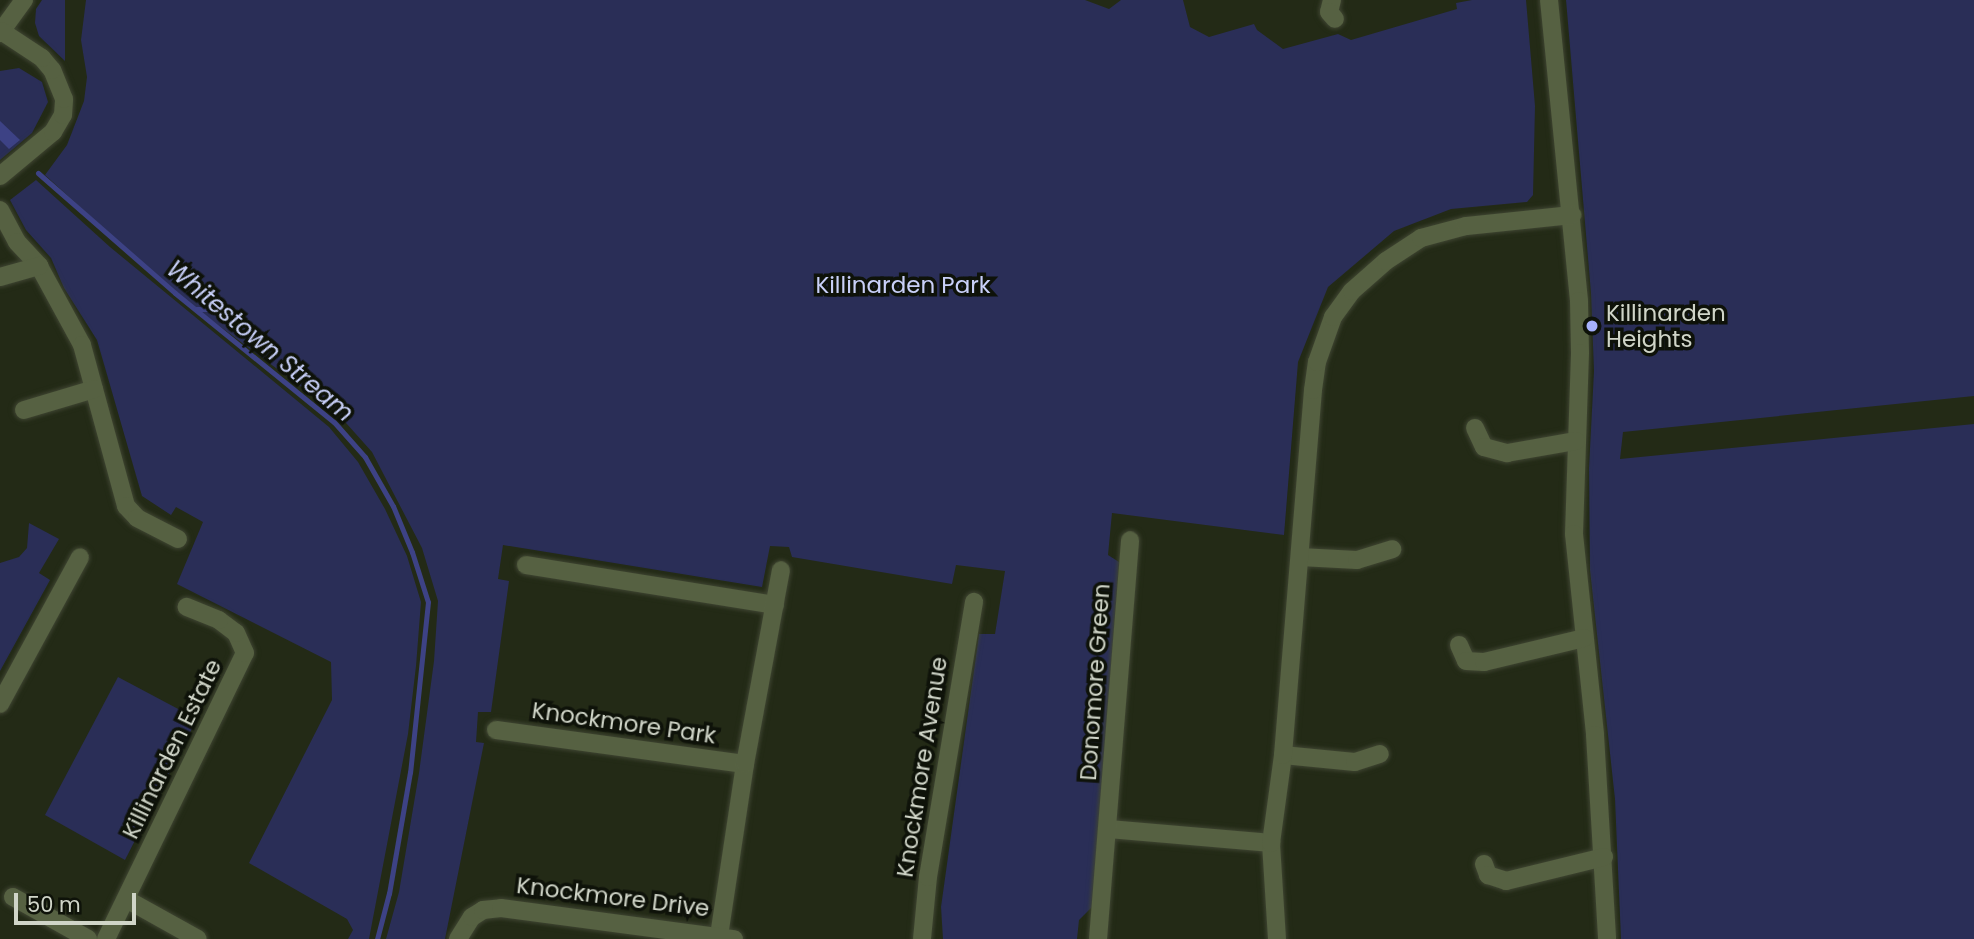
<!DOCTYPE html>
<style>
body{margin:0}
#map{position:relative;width:1974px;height:939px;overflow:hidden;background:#232a16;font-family:Poppins,sans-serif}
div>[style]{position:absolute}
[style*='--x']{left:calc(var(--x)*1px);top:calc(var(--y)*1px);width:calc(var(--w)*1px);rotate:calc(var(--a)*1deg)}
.green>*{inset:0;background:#2a2e57}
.water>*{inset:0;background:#3d4285}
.stream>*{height:5px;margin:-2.5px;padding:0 2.5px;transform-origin:2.5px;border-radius:2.5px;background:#3d4285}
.roads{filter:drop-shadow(0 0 2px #3f4532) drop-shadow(0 0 2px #3f4532)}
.minor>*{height:18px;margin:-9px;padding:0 9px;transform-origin:9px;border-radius:9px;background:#566142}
.dots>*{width:19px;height:19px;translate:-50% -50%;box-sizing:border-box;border:4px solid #0e1209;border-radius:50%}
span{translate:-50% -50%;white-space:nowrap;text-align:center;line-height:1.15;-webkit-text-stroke:7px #0e1209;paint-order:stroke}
.park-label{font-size:23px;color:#c9d0f8}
.poi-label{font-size:23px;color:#d0d5c8}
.left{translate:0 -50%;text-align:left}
.street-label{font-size:23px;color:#d0d5c8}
.water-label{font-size:24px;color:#c6cef6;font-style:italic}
.scale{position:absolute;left:14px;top:893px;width:122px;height:32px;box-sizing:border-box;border:4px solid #d0d5c8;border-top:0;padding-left:9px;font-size:21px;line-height:24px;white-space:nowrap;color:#d0d5c8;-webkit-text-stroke:5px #0e1209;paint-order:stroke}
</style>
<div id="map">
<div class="green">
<i style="clip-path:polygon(42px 0,65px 0,65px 61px,39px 36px,35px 23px,36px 9px)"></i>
<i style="clip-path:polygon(86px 0,1085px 0,1109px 9px,1121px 0,1183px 0,1190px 27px,1209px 37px,1254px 24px,1257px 30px,1283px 49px,1338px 34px,1351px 40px,1457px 9px,1456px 3px,1472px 0,1526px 0,1535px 106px,1533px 195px,1527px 202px,1451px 209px,1394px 231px,1328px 287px,1298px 362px,1284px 535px,1112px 513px,1108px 555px,1119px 562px,1093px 906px,1079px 920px,1077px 939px,943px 939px,941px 907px,979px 634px,995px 634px,1005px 571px,956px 565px,952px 584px,792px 557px,789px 547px,770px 546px,762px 587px,503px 545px,498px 579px,509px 581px,491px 712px,478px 712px,476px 742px,484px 743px,445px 939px,386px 939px,399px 892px,419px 773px,434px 661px,438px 601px,422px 548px,372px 452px,338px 414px,175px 293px,45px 175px,67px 145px,84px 101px,87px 77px,81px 40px)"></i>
<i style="clip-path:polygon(1566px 0,1974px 0,1974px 396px,1623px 432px,1620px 459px,1974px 424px,1974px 939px,1621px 939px,1615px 799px,1590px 570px,1589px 468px,1594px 371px,1591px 293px)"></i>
<i style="clip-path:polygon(19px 68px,42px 82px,48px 102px,32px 133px,0 160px,0 71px)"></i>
<i style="clip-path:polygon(36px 180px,110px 247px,329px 427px,358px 462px,385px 509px,407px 556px,421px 602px,416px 666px,408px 734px,369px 939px,348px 939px,353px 930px,347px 919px,249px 863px,332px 700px,331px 662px,177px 584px,203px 522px,176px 507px,171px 515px,142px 496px,97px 340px,64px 288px,51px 258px,26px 230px,10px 200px)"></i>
<i style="clip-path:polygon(29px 523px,59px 539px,39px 573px,50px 580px,0 671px,0 563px,19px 557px,27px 548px)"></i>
<i style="clip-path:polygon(118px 677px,197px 719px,125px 860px,45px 815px)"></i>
</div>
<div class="water">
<i style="clip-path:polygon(0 121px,20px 140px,9px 149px,0 140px)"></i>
</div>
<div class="stream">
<i style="--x:38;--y:173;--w:182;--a:41.2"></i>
<i style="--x:175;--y:293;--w:205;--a:39.1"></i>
<i style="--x:334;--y:422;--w:47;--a:48.5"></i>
<i style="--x:365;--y:457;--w:56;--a:60.3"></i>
<i style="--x:393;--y:506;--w:50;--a:67.6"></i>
<i style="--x:412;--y:552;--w:52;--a:72.3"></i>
<i style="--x:428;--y:602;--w:171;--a:96"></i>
<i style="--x:410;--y:772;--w:123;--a:99.8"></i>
<i style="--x:389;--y:893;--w:48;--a:104.6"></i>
<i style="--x:196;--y:309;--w:18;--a:0"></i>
</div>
<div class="roads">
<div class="minor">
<i style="--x:1332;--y:0;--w:12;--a:104"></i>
<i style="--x:1329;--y:12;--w:9;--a:49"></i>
<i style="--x:1549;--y:0;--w:302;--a:84.3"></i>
<i style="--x:1579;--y:301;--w:52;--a:88.9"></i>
<i style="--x:1580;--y:353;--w:181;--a:91.9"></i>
<i style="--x:1574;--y:534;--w:202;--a:84"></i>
<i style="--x:1595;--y:735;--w:204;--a:86.6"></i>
<i style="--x:0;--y:33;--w:41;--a:-54"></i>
<i style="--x:0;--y:176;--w:69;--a:-39.7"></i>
<i style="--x:53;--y:132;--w:20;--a:-60"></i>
<i style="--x:63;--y:115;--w:16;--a:-86"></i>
<i style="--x:64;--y:99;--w:31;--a:-112"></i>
<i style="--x:52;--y:70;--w:16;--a:-130"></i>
<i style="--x:42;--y:58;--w:49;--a:-146.6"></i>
<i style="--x:0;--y:210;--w:36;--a:62"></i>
<i style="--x:17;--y:242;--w:33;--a:47"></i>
<i style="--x:39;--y:266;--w:90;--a:61.4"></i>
<i style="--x:82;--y:345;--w:167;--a:74.7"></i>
<i style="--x:126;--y:506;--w:16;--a:47"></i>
<i style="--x:137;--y:518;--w:46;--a:27.1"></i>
<i style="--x:0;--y:277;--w:41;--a:-15.8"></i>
<i style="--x:24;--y:410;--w:73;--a:-16.7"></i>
<i style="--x:1475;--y:428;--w:21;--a:65"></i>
<i style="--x:1484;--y:447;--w:24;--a:15"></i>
<i style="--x:1507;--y:453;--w:70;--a:-9.9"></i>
<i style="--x:1300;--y:557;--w:57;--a:3"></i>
<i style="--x:1357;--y:560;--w:37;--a:-17"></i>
<i style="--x:526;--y:565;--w:252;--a:9.1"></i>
<i style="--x:1459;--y:645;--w:17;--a:66"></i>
<i style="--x:1466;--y:661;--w:18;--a:3"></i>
<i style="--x:1484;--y:662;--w:103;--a:-13.5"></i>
<i style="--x:0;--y:704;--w:167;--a:-61.4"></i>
<i style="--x:496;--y:730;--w:251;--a:7.8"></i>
<i style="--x:1283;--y:755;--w:72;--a:5.6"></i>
<i style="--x:1355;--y:762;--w:26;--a:-18"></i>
<i style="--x:1109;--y:829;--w:163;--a:4.9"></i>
<i style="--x:1484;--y:864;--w:12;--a:70"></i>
<i style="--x:1488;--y:875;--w:19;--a:18"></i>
<i style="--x:1506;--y:881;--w:101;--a:-13.8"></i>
<i style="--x:13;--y:897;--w:86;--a:29.2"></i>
<i style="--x:126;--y:899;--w:82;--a:29.1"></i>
<i style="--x:719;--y:936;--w:174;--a:-81.4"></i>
<i style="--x:745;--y:764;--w:197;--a:-79.5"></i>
<i style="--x:106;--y:939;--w:318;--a:-64.1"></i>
<i style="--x:245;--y:653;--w:22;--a:-114"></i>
<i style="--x:236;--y:633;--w:21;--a:-143"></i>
<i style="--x:219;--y:620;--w:35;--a:-158"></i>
<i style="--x:458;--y:939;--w:26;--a:-58"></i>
<i style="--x:472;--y:917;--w:13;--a:-32"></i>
<i style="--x:483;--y:910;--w:18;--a:-6"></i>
<i style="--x:501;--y:908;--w:235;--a:7.6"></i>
<i style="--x:922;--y:939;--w:62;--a:-84.5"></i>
<i style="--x:928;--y:877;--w:279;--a:-80.5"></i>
<i style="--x:1098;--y:939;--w:400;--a:-85.4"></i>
<i style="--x:1277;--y:939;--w:96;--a:-93.6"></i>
<i style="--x:1271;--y:843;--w:89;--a:-82.2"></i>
<i style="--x:1283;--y:755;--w:366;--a:-85.3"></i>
<i style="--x:1313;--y:390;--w:28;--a:-82"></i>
<i style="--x:1317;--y:362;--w:48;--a:-70.4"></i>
<i style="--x:1333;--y:317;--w:32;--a:-54"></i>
<i style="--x:1352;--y:291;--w:45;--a:-41.4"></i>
<i style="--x:1386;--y:261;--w:42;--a:-33.3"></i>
<i style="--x:1421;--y:238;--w:47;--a:-14.9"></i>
<i style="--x:1466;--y:226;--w:107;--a:-5.9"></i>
</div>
</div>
<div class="dots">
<i style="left:1592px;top:326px;background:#a6b1fc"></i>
</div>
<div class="park-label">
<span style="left:903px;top:285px">Killinarden Park</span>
</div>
<div class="poi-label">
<span class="left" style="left:1606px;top:326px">Killinarden<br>Heights</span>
</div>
<div class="street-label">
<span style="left:1095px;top:682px;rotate:-86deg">Donomore Green</span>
<span style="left:624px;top:723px;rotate:8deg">Knockmore Park</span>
<span style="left:172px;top:749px;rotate:-64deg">Killinarden Estate</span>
<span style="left:922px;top:767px;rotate:-81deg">Knockmore Avenue</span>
<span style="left:613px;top:897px;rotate:7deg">Knockmore Drive</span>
</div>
<div class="water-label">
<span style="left:260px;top:341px;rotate:40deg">Whitestown Stream</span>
</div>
<div class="scale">50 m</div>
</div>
